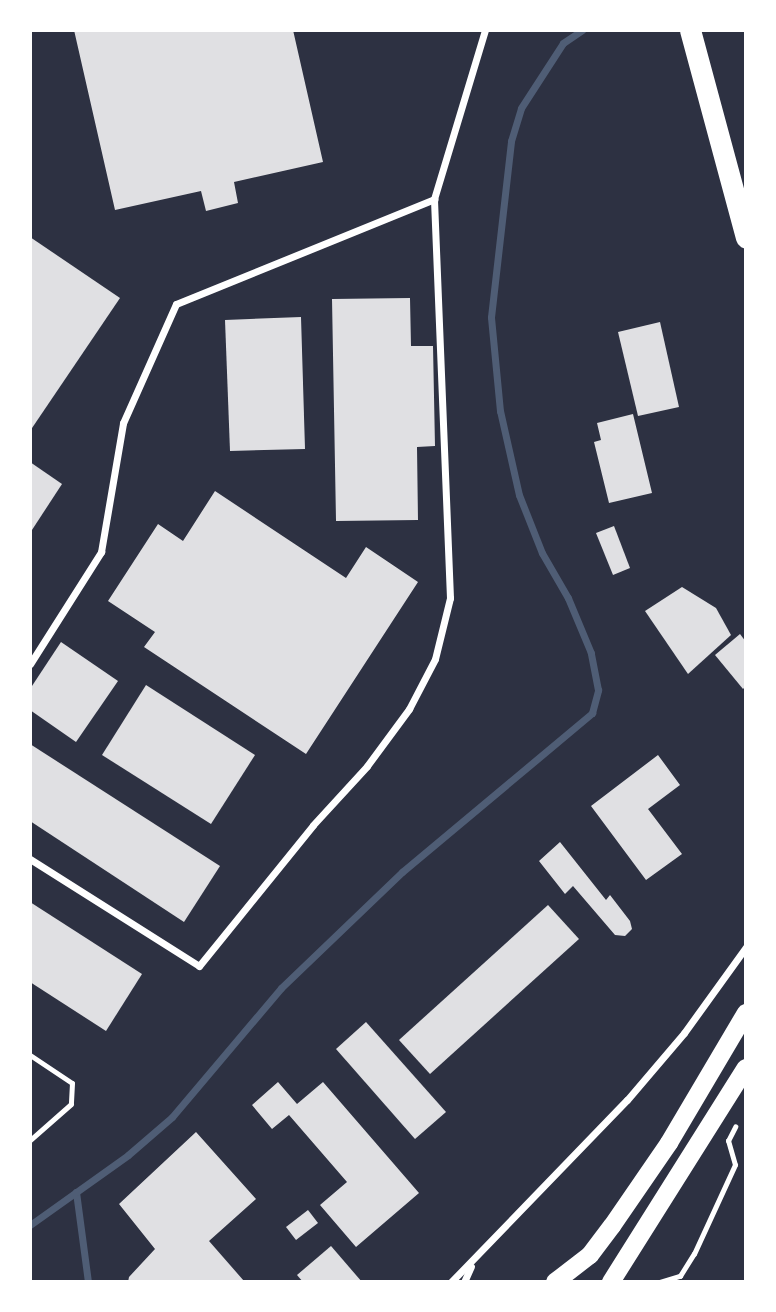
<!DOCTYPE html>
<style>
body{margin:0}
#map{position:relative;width:776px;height:1312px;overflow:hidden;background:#2d3142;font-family:"Titillium Web",sans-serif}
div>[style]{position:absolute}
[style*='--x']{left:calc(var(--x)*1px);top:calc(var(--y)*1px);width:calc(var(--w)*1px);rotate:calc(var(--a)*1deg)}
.stream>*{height:7px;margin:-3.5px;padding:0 3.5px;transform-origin:3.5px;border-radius:3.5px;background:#4f5d75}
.building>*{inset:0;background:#e0e0e3}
.path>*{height:4.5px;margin:-2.25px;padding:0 2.25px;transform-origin:2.25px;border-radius:2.25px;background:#fff}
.service>*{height:5px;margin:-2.5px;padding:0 2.5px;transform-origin:2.5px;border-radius:2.5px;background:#fff}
.minor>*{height:7px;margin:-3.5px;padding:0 3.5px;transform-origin:3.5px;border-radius:3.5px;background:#fff}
.primary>*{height:18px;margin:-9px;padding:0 9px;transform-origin:9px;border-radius:9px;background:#fff}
.motorway>*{height:21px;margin:-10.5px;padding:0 10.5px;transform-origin:10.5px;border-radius:10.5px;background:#fff}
span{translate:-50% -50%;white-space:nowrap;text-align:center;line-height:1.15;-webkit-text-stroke:6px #fff;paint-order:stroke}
.frame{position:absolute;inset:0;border:32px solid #fff;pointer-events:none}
</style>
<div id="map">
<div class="stream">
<i style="--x:76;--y:1192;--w:91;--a:82.4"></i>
<i style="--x:30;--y:1225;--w:120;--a:-35.5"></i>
<i style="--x:128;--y:1155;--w:58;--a:-40.8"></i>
<i style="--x:172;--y:1117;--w:169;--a:-49.8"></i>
<i style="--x:281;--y:988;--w:168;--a:-43.8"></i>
<i style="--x:402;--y:872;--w:248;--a:-39.9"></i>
<i style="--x:592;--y:713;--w:24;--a:-75"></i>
<i style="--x:598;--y:690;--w:38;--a:-101"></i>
<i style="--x:591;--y:653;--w:60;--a:-112.7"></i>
<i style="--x:568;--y:598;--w:52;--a:-120"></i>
<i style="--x:542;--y:553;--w:62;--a:-111.6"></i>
<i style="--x:519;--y:495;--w:86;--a:-102.7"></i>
<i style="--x:500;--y:411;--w:94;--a:-95.5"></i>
<i style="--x:491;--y:317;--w:177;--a:-83.5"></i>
<i style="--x:511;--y:141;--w:34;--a:-73"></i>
<i style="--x:521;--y:108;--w:77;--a:-57.1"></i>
<i style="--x:563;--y:43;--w:23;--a:-34"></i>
</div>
<div class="building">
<i style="clip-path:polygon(74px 30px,293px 30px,323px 162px,234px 182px,238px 203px,206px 211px,201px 191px,115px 210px)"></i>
<i style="clip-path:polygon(30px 237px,120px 298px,30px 431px)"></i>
<i style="clip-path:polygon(410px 298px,411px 346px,433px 346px,435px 446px,417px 447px,418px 520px,336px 521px,332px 299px)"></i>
<i style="clip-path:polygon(301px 317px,305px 449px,230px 451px,225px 320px)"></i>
<i style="clip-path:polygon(660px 322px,679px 407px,638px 416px,618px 332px)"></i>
<i style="clip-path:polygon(633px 414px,652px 493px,609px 503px,594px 442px,601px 440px,597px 423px)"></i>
<i style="clip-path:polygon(30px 462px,62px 484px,30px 533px)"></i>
<i style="clip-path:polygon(215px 491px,346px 578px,366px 547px,418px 582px,306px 754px,144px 647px,155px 632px,108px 601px,158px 524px,183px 541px)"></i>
<i style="clip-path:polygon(614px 526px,630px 568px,613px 575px,596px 533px)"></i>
<i style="clip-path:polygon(682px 587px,716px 608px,731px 635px,688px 674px,645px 611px)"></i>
<i style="clip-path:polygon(740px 634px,746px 642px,746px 686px,743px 689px,715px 655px)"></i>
<i style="clip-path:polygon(61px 642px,118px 681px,76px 742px,30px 710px,30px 689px)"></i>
<i style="clip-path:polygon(146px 685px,255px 755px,211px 824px,102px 755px)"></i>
<i style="clip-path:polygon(30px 744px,220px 866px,184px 922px,30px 821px)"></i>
<i style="clip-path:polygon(658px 755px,680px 785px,648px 809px,682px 854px,646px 880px,591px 806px)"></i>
<i style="clip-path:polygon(560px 842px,606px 900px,610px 895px,630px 921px,632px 929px,625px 936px,615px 935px,573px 886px,565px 894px,539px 861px)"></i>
<i style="clip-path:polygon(30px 902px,142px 974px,106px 1031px,30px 982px)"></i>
<i style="clip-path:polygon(548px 905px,579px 939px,430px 1074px,399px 1040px)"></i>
<i style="clip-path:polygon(366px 1022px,446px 1112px,415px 1139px,336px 1049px)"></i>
<i style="clip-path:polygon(278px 1082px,297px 1104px,323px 1082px,419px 1193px,356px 1247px,320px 1205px,347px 1182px,289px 1115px,272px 1129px,252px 1105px)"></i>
<i style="clip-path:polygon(196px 1132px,256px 1199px,209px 1241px,244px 1281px,128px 1282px,129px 1277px,155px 1249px,119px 1204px)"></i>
<i style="clip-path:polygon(308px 1210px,318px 1223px,296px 1240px,286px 1227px)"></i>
<i style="clip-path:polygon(331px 1246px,362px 1282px,303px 1282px,297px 1275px)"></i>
</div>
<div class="path">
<i style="--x:660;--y:1282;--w:21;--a:-17"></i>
<i style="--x:680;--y:1276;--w:26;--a:-58"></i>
<i style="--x:694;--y:1254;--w:98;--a:-65.3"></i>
<i style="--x:735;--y:1165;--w:25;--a:-106"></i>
<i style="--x:728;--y:1141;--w:16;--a:-63"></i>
</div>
<div class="service">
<i style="--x:30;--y:1055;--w:50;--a:33.7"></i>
<i style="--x:72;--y:1083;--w:21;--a:93"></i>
<i style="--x:71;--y:1104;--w:55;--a:138.7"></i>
</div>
<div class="minor">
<i style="--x:30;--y:664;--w:133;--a:-57.6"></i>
<i style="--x:101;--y:552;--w:131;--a:-80.3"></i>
<i style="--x:123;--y:423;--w:130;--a:-66"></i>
<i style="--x:176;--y:304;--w:279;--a:-22.1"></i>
<i style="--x:434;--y:199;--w:177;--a:-73.2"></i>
<i style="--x:30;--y:859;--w:200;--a:32.3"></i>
<i style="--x:199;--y:966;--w:181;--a:-51"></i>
<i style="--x:313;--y:825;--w:80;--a:-47.5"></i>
<i style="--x:367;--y:766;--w:71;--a:-53.6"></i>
<i style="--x:409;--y:709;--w:56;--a:-62.5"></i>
<i style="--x:435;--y:659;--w:63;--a:-76.2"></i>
<i style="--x:450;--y:598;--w:399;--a:-92.3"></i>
<i style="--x:451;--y:1282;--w:253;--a:-46"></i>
<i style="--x:627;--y:1100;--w:88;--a:-49.6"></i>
<i style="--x:684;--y:1033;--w:106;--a:-54.2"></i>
<i style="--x:464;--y:1282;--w:17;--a:-66"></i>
</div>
<div class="primary">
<i style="--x:555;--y:1282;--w:44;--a:-37.6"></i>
<i style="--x:590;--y:1255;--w:36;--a:-53"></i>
<i style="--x:612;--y:1226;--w:101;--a:-55.5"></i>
<i style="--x:669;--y:1143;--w:151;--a:-59.4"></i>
<i style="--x:611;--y:1282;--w:253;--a:-57.8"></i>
</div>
<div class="motorway">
<i style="--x:690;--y:30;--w:215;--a:74.9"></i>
</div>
<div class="frame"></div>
</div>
